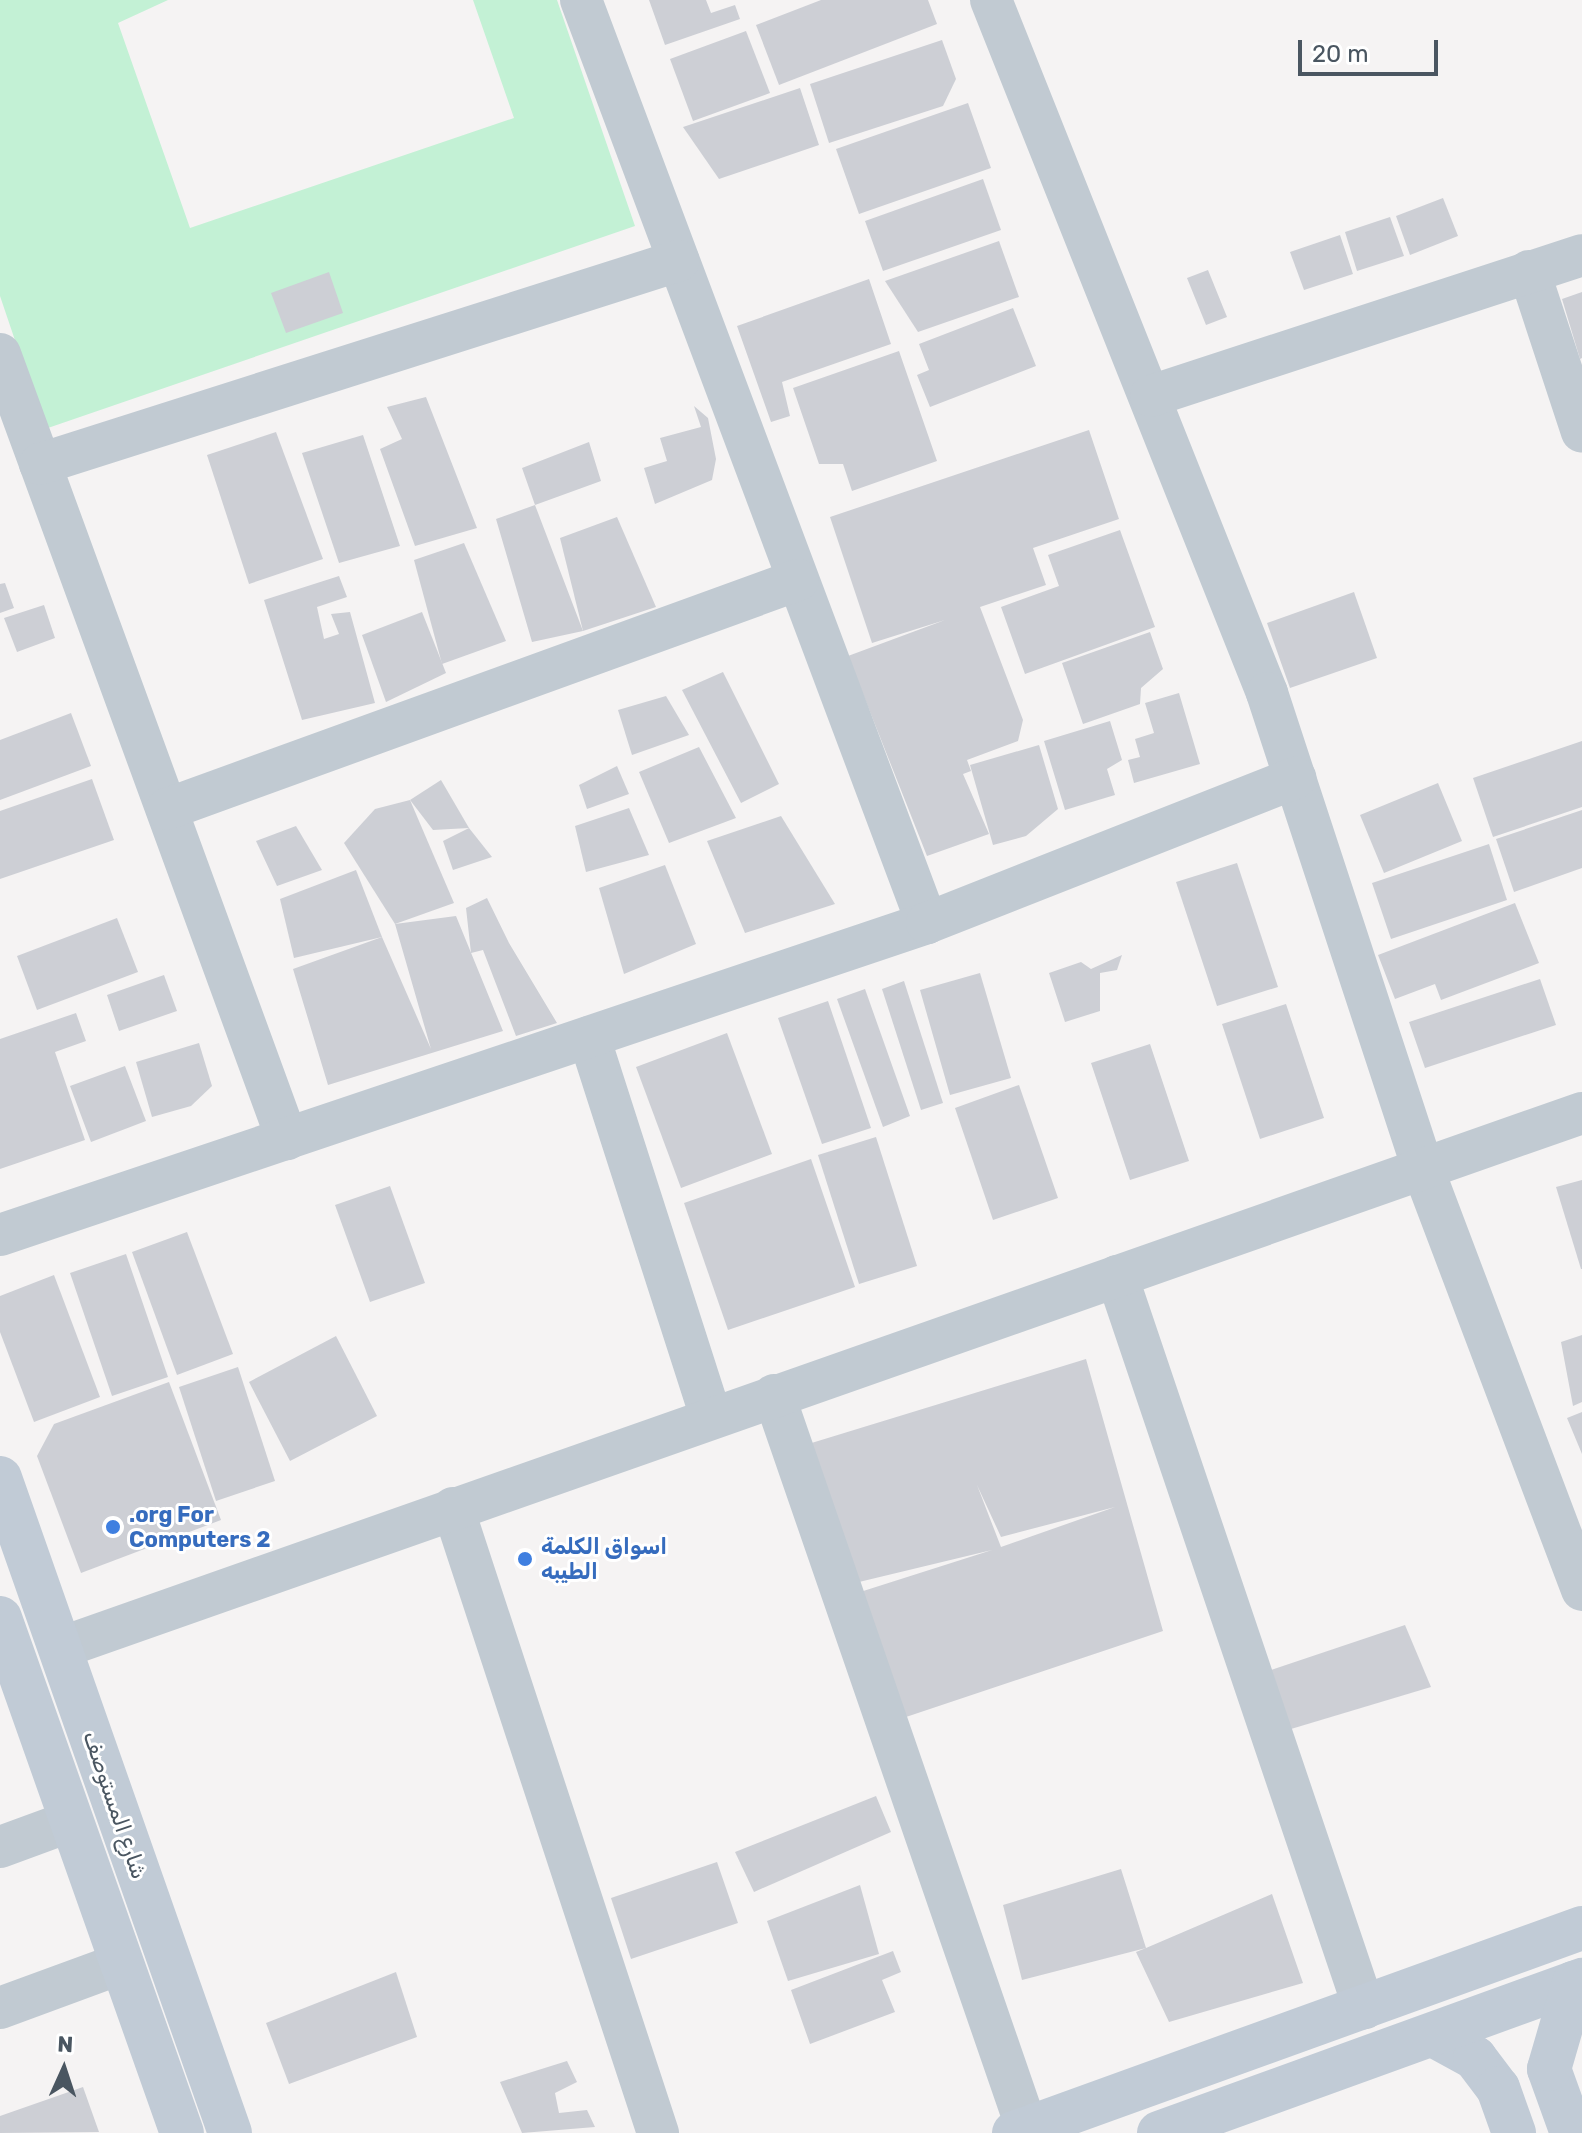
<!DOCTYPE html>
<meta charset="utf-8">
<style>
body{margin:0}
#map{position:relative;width:1582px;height:2133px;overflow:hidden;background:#f5f3f3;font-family:Rubik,"Noto Sans Arabic",sans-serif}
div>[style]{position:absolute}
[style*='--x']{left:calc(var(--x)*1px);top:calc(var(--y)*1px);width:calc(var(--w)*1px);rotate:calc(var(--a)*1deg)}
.green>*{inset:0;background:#c3f1d5}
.building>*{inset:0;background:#cdcfd5}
.street>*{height:42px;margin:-21px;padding:0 21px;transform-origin:21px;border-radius:21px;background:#c1cad2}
.secondary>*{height:44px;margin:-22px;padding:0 22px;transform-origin:22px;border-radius:22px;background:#c1cbd6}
.dots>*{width:22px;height:22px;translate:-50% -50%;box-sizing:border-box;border:4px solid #fff;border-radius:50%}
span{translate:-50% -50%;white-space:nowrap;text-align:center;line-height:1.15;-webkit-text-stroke:6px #fff;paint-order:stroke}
.shop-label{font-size:22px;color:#366cbe;font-weight:700}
.left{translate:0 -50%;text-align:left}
.street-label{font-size:22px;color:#4a5661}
.north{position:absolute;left:24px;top:2029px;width:80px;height:80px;-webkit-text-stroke:6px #fff;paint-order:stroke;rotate:3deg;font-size:22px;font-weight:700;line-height:32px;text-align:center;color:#4a5661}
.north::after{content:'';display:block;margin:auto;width:28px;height:36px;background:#4a5661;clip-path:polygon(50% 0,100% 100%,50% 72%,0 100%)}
.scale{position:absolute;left:1298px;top:40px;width:140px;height:36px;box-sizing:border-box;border:4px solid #4a5661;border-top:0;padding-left:10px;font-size:24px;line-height:28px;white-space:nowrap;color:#4a5661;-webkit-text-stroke:6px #fff;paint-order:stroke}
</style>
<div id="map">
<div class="green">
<i style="clip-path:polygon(0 0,168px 0,118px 23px,190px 228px,514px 118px,473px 0,557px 0,635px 226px,45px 429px,0 296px)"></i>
</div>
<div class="building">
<i style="clip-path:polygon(649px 0,706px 0,711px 13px,735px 5px,740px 19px,665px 45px)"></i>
<i style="clip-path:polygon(821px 0,928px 0,937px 24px,779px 85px,756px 25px)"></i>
<i style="clip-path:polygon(746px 31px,770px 93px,693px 121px,670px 59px)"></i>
<i style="clip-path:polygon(942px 40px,956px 79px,943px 106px,829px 143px,810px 84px)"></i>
<i style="clip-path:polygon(800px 88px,819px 145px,719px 179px,683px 127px)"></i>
<i style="clip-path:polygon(968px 103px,991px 168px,859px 214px,836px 149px)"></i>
<i style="clip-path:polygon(983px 179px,1001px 230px,883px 271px,865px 221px)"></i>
<i style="clip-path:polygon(1443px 198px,1458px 236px,1410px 255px,1396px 216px)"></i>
<i style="clip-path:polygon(1390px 217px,1404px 256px,1357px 271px,1345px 232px)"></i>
<i style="clip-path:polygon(1340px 235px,1353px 274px,1304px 290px,1290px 252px)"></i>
<i style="clip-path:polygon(999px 241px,1019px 297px,918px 332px,885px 281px)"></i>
<i style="clip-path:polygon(1208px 270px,1227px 317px,1206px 325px,1187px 278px)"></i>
<i style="clip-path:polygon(329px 272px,343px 313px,286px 333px,271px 293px)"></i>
<i style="clip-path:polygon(869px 279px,891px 344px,782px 382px,790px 416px,771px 422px,737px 326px)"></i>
<i style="clip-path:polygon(1582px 292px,1582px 358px,1580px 359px,1562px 299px)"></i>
<i style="clip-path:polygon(1013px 308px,1036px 366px,930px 407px,917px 375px,929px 370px,919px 344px)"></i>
<i style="clip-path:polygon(899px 351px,937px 461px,852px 491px,843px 464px,819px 464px,793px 388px)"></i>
<i style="clip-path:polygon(426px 397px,477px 528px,415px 546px,380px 449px,402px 439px,387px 407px)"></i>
<i style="clip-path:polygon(694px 406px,708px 418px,716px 459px,712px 480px,655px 504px,644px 468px,667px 461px,660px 438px,701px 427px)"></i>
<i style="clip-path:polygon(1089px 430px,1119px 519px,1033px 548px,1046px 585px,980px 607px,1023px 720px,1018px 741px,967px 760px,971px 771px,963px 774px,989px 834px,927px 856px,848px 656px,945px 620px,872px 643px,830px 517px)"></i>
<i style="clip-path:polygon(276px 432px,323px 559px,249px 584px,207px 455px)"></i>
<i style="clip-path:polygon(363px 435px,400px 546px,339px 563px,302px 453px)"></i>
<i style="clip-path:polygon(589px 442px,601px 481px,535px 505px,583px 631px,532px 642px,496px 519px,535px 505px,522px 468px)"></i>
<i style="clip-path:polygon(617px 517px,656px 607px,583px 631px,560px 538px)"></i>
<i style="clip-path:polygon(1120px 530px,1155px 627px,1025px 674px,1001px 607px,1059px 586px,1048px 555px)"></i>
<i style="clip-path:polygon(464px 543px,506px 641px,442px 664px,414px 560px)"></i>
<i style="clip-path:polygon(339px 576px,347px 597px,317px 607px,324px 639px,339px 634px,331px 614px,350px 612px,375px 703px,302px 720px,264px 600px)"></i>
<i style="clip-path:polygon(5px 583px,14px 608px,0 613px,0 584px)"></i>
<i style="clip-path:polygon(1354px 592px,1377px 658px,1290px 688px,1267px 623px)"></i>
<i style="clip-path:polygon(44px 605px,55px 638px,17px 652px,4px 618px)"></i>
<i style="clip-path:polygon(422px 612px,446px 673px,386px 702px,362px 635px)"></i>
<i style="clip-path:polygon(1150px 632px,1163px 669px,1141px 688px,1140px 704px,1083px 724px,1062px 663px)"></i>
<i style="clip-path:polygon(723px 672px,779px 784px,741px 803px,682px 690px)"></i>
<i style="clip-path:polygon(1179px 693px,1200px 764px,1134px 783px,1128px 760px,1140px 757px,1135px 739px,1154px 733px,1145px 703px)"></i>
<i style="clip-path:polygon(666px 696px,689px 735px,632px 755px,618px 710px)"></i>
<i style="clip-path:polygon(71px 713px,91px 766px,0 800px,0 740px)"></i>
<i style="clip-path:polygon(1110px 721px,1122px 760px,1107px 769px,1115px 795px,1065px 810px,1044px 741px)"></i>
<i style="clip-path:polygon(1582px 741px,1582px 807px,1493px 837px,1473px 778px)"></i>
<i style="clip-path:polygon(1039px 745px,1058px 809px,1026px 836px,993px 845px,970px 765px)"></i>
<i style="clip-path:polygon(699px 747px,736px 818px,669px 843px,639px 772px)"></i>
<i style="clip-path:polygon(617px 766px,629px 794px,587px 809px,579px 785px)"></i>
<i style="clip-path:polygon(92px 779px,114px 840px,0 879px,0 811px)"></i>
<i style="clip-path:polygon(441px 780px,469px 828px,433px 830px,410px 800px)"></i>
<i style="clip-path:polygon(1438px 783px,1462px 841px,1384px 873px,1360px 815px)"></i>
<i style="clip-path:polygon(410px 800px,454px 903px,395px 924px,344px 843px,375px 809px)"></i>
<i style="clip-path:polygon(629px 808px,649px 855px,586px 872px,575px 826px)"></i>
<i style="clip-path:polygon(1582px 810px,1582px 868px,1514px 892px,1496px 839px)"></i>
<i style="clip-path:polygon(781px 816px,835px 904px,745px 933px,707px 841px)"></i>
<i style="clip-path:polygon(296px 826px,322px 870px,277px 886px,256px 841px)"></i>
<i style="clip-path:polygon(469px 828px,492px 857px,453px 870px,443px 841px)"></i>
<i style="clip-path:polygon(1489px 844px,1507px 900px,1391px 939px,1372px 883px)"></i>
<i style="clip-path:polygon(1237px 863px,1278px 987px,1217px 1006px,1176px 882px)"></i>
<i style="clip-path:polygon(665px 865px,696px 944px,624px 974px,599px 888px)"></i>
<i style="clip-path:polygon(356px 870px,382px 937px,294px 958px,280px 899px)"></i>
<i style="clip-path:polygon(487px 898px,509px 943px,557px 1023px,516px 1036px,483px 950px,471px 953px,466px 908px)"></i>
<i style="clip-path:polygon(1515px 903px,1539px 963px,1441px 1000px,1435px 984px,1395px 999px,1378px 955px)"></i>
<i style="clip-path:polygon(456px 916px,503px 1031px,328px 1085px,293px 969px,382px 937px,431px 1049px,395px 924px)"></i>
<i style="clip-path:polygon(117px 918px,138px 972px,37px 1010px,17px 956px)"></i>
<i style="clip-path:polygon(1122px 955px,1117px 970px,1100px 973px,1100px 1011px,1065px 1022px,1049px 973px,1081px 962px,1091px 969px)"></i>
<i style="clip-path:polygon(980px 973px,1011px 1078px,950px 1095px,920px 990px)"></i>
<i style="clip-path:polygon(164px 975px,177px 1011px,119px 1031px,107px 995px)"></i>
<i style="clip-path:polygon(1540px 979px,1556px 1025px,1425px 1068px,1409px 1022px)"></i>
<i style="clip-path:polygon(904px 981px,943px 1103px,921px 1110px,882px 989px)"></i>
<i style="clip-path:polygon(865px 989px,910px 1116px,883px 1127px,837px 999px)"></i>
<i style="clip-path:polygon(828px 1001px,871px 1128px,822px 1144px,778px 1018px)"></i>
<i style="clip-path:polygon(1286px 1004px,1324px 1118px,1260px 1139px,1222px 1024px)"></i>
<i style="clip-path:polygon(76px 1013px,86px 1041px,55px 1052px,85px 1140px,0 1169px,0 1039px)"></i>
<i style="clip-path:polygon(727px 1033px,772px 1154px,681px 1188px,636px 1067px)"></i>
<i style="clip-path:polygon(199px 1043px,212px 1086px,191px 1106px,152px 1117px,136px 1062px)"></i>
<i style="clip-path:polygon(1150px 1044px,1189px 1161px,1130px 1180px,1091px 1063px)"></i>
<i style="clip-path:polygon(125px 1066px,146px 1121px,91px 1142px,70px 1086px)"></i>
<i style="clip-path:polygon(1019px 1085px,1058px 1198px,993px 1220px,955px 1108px)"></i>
<i style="clip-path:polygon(876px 1137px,917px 1266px,859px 1284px,818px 1155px)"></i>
<i style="clip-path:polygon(811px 1159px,855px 1287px,728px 1330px,684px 1203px)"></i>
<i style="clip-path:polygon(1582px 1180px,1582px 1269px,1581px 1269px,1556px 1187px)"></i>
<i style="clip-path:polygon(390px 1186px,425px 1283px,370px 1302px,335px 1205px)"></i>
<i style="clip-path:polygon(187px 1232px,233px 1354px,177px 1375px,132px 1252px)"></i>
<i style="clip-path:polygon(126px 1254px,168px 1377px,112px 1396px,70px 1273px)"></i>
<i style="clip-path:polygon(54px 1275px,100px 1397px,34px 1422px,0 1332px,0 1296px)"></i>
<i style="clip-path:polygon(1582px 1335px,1582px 1402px,1573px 1406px,1561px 1342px)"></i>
<i style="clip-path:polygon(336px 1336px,377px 1416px,290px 1461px,249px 1382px)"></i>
<i style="clip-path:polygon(evenodd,1086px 1359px,1163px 1631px,906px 1717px,857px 1593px,992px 1550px,859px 1582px,805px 1445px,1086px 1359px,977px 1485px,1001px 1537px,1115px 1507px,1001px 1547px,977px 1485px)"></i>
<i style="clip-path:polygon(238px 1367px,275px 1481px,216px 1501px,179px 1387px)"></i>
<i style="clip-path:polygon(169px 1382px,221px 1520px,81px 1573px,37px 1456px,54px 1424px)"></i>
<i style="clip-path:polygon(1582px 1412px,1582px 1454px,1567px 1418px)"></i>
<i style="clip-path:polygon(1405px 1625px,1431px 1687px,1291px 1729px,1271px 1670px)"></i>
<i style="clip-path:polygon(876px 1796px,891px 1832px,754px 1892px,735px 1852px)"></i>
<i style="clip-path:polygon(717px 1862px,738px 1923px,631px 1959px,611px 1898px)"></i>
<i style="clip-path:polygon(1121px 1869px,1146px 1948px,1272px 1894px,1303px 1983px,1169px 2022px,1136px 1952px,1146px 1948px,1022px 1980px,1003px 1905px)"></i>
<i style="clip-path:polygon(860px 1885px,879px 1954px,788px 1981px,767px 1921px)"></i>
<i style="clip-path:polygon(893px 1951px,901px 1972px,882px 1980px,895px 2012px,810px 2044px,791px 1990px)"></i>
<i style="clip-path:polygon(396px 1972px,417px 2037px,289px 2084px,266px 2023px)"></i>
<i style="clip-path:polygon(567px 2061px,577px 2082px,555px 2093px,559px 2113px,587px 2110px,595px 2127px,522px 2133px,500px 2082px)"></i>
<i style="clip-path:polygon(83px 2087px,99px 2132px,0 2133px,0 2116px)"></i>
</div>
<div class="street">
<i style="--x:581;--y:0;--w:986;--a:69.45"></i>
<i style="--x:991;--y:0;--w:746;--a:68.28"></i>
<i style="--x:1267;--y:693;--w:501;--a:71.85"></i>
<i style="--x:1423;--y:1169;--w:450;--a:69.3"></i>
<i style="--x:1529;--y:271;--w:169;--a:71.8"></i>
<i style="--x:0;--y:354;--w:836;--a:69.92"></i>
<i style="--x:1151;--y:396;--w:453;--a:-18.1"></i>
<i style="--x:40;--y:464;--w:670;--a:-17.65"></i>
<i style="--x:167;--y:809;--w:671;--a:-19.95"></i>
<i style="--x:589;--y:1037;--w:400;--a:72.2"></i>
<i style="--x:0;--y:1235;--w:978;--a:-18.6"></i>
<i style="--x:927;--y:923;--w:396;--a:-21.5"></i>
<i style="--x:1117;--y:1276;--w:773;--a:71.35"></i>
<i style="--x:774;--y:1395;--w:776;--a:70.98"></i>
<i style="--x:453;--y:1508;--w:658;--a:71.84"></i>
<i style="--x:60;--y:1648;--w:1613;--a:-19.37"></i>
<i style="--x:0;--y:1847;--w:76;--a:-20.1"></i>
<i style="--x:0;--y:2008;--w:130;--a:-20.2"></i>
</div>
<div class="secondary">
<i style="--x:0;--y:1478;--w:694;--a:70.65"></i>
<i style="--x:0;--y:1618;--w:546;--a:70.54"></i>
<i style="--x:1433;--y:2035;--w:48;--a:28.7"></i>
<i style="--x:1475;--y:2058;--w:38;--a:53"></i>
<i style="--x:1498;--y:2088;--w:48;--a:70.4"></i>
<i style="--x:1014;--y:2133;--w:604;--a:-19.85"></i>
<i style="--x:1159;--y:2133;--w:450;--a:-19.9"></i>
<i style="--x:1572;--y:2133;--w:68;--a:-109.8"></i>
<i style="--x:1549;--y:2069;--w:90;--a:-73.8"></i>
</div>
<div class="dots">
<i style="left:113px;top:1527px;background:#3f7fe0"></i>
<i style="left:525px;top:1559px;background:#3f7fe0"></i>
</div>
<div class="shop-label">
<span class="left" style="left:129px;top:1527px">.org For<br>Computers 2</span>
<span class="left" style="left:541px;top:1559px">اسواق الكلمة<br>الطيبه</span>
</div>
<div class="street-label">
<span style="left:115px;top:1805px;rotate:71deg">شارع المستوصف</span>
</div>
<div class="north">N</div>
<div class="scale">20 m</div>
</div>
